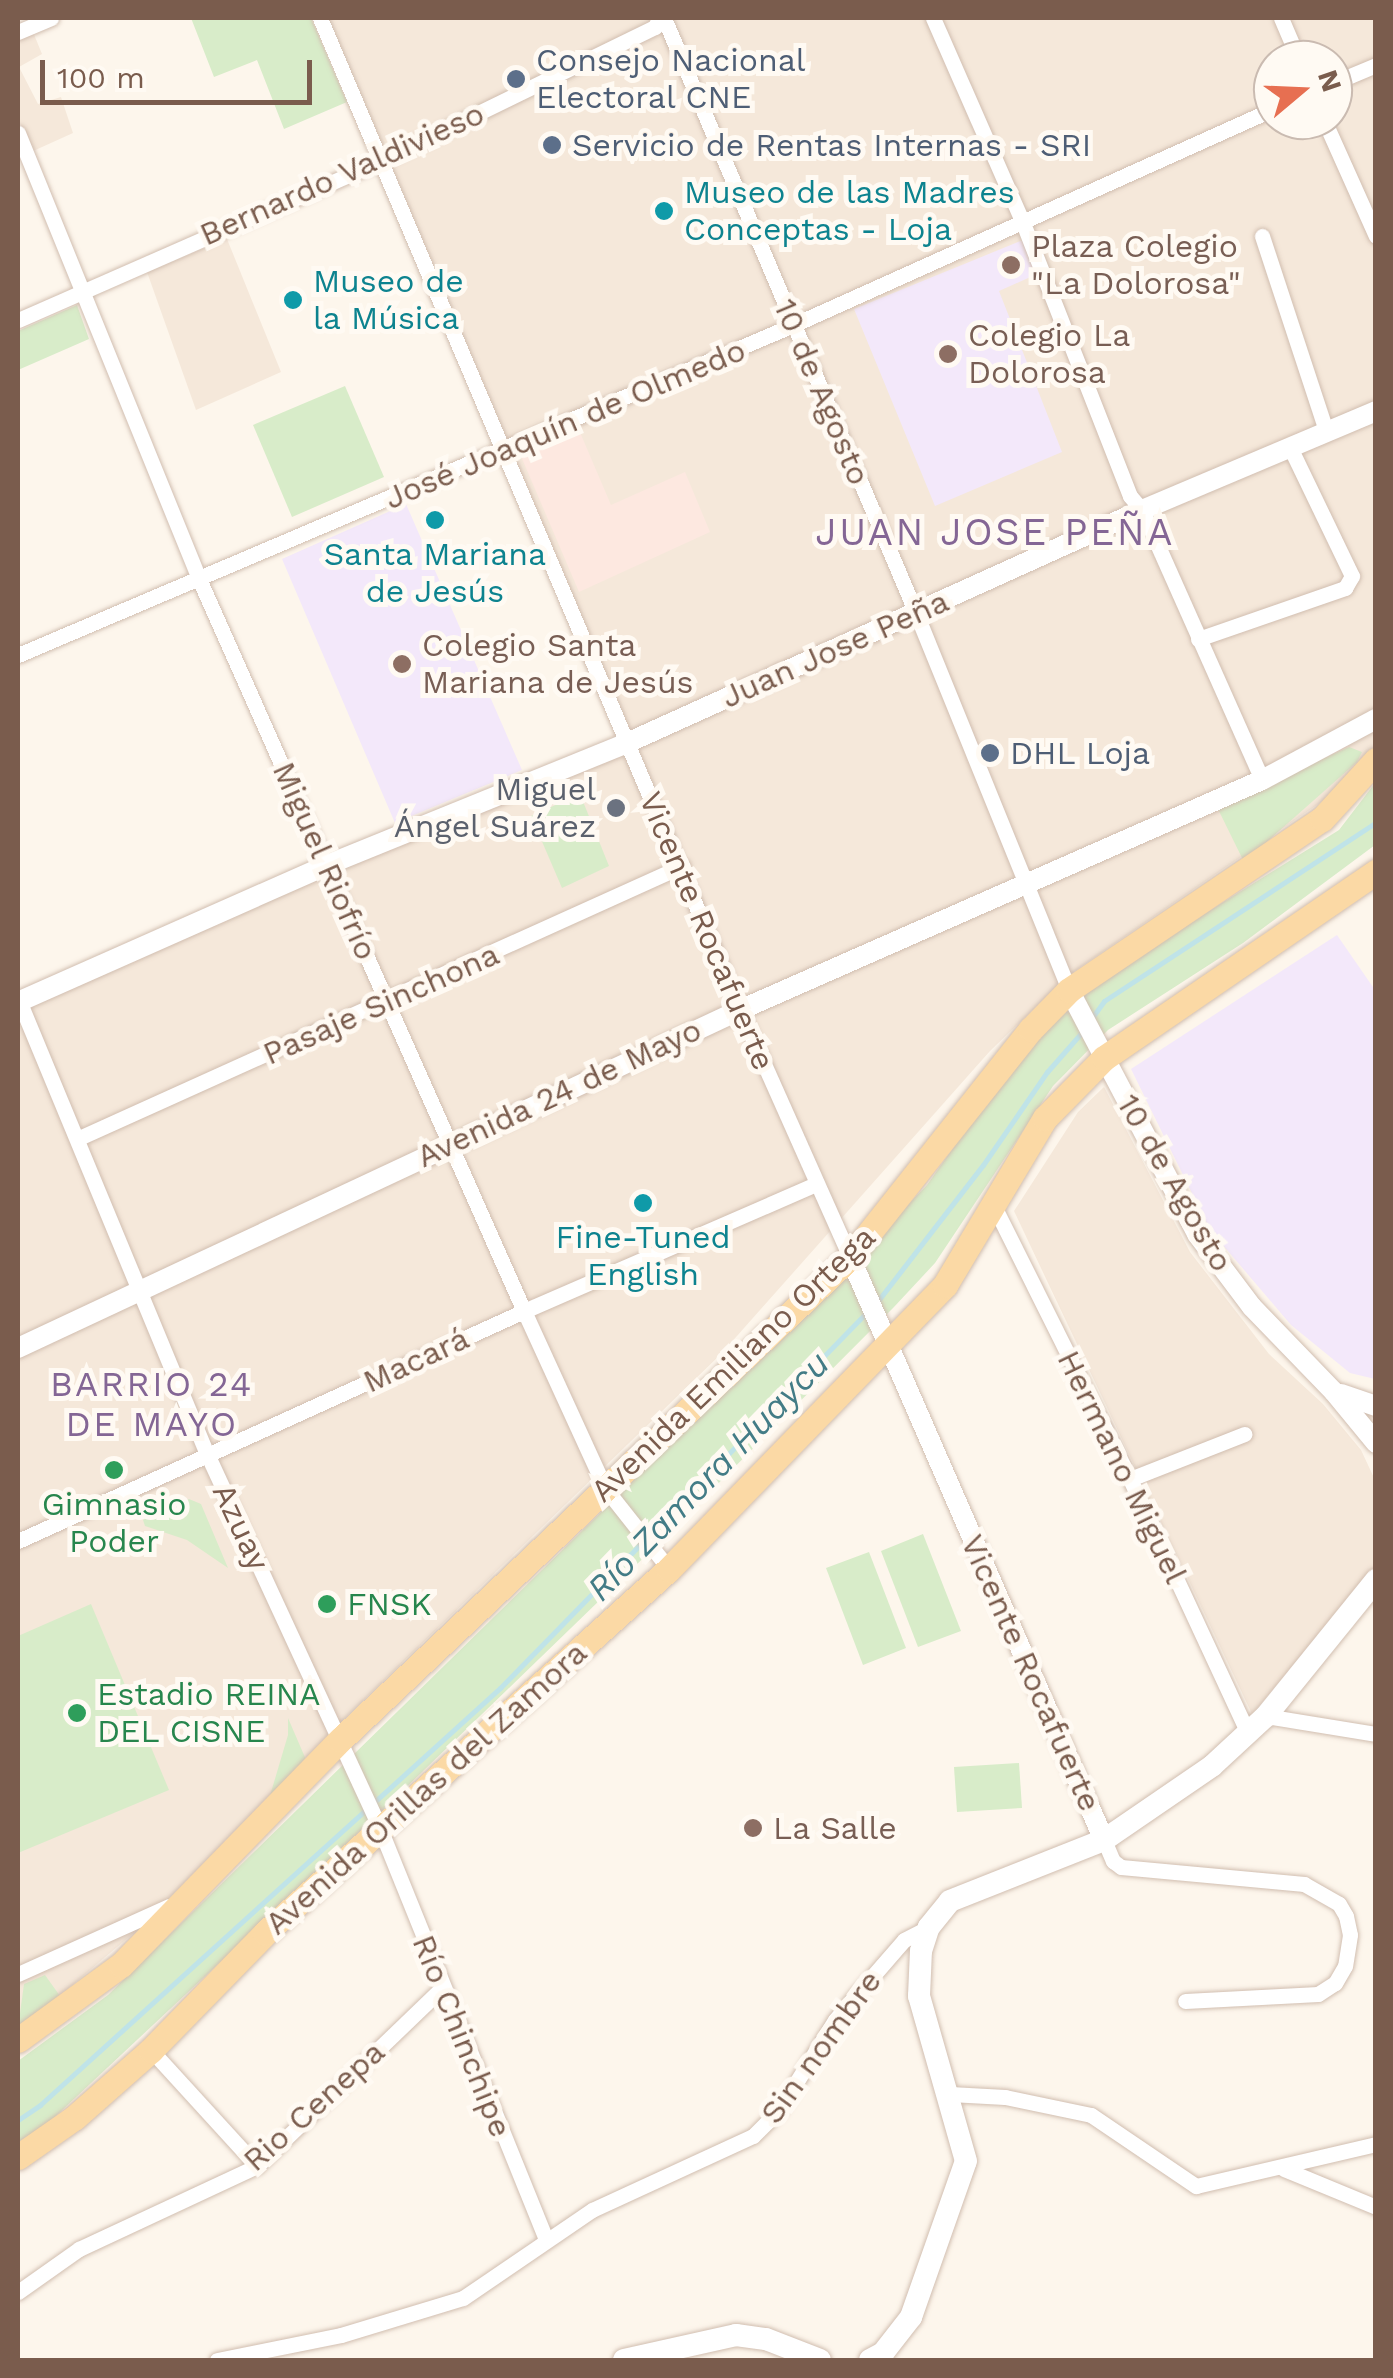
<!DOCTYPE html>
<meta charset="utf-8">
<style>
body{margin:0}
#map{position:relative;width:1393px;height:2378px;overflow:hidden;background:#fdf6ec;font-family:"Work Sans",sans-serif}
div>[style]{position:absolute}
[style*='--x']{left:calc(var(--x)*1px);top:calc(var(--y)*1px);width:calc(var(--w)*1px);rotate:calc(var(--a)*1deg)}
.residential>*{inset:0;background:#f5e8da}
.commercial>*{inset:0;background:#fde8e0}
.education>*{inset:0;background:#f3e8fa}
.green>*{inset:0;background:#d8ecc9}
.stream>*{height:5px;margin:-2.5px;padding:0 2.5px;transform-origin:2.5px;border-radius:2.5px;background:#bfe3e8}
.roads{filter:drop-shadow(0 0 2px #d1beb0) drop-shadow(0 0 2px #d1beb0)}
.minor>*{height:15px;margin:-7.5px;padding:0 7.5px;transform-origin:7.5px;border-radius:7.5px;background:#fff}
.tertiary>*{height:20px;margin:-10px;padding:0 10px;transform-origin:10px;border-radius:10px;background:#fff}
.secondary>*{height:22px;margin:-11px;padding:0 11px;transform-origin:11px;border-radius:11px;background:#fff}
.primary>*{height:25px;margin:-12.5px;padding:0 12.5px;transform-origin:12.5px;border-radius:12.5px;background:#fbd9a5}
.dots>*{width:28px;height:28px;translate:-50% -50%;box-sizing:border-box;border:5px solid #fffaf3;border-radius:50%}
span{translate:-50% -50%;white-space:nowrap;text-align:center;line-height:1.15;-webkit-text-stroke:10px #fffaf3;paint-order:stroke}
.service-label{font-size:32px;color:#4e5e75}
.left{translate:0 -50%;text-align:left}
.street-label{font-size:32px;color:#7a5c4d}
.culture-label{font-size:32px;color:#0d838f}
.education-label{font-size:32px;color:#785e54}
.worship-label{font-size:32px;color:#5b616d}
.right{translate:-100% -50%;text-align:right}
.leisure-label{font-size:32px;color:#27864d}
.neighbourhood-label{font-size:35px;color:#846695;letter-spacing:2.5px}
.water-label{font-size:35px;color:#437c86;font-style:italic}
.quarter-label{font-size:38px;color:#846695;letter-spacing:2.5px}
.frame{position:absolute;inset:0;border:20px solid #7a5c4d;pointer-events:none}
.north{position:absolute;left:1253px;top:40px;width:100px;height:100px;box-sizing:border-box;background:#fffaf3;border:2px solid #cabbb1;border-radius:50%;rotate:71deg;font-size:28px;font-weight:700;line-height:40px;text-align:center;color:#7a5c4d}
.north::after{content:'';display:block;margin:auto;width:35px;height:45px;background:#e76f51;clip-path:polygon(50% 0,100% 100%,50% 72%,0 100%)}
.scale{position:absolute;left:40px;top:60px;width:272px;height:45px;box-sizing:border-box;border:5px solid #7a5c4d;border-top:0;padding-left:12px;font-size:30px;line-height:35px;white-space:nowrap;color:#7a5c4d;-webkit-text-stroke:8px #fffaf3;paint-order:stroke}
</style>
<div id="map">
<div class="residential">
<i style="clip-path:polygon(evenodd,322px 18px,1375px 18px,1375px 765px,1070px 974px,990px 1051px,721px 1354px,349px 1714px,143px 1925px,18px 2031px,18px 1007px,626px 742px,322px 18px,1273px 60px,1333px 60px,1333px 120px,1273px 120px,1273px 60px)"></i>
<i style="clip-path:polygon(33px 32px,42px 54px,19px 67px,38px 104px,61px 97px,73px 133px,31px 152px,18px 118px,18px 39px)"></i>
<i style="clip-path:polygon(227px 239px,281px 372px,196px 410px,147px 272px)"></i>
<i style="clip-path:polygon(1104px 1087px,1190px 1252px,1269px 1354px,1323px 1404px,1361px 1450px,1375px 1480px,1375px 1569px,1252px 1714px,1014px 1211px,1078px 1112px)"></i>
</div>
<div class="commercial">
<i style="clip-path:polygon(576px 423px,611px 505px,685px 472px,710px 532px,579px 592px,517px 447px)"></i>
</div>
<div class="education">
<i style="clip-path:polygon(1023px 240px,1037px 274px,999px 291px,1062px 452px,935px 506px,854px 309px)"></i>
<i style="clip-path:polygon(406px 504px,522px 770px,395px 823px,282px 559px)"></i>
<i style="clip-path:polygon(1337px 935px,1375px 990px,1375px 1379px,1350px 1373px,1291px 1325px,1210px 1230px,1131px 1069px)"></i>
</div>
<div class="green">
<i style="clip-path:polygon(191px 18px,311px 18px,347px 102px,284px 129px,257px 60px,214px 77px)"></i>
<i style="clip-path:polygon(77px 305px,89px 339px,18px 370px,18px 331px)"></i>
<i style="clip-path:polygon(345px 386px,384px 477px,292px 517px,253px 425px)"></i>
<i style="clip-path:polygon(1349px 747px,1362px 752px,1357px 762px,1244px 862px,1217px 807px)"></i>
<i style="clip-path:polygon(1375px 783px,1375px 845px,1243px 943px,1108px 1030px,1053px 1086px,935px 1263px,894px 1307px,664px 1538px,390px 1803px,43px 2128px,18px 2142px,18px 2061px,108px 1995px,783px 1334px,927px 1185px,1023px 1049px,1089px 986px,1339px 830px)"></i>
<i style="clip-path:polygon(580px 794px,609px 866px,562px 888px,531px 816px)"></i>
<i style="clip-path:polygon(189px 1499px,201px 1504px,228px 1568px,187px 1540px,145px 1526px,143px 1520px)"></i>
<i style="clip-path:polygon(923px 1534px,961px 1631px,918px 1647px,881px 1551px)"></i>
<i style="clip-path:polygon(869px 1552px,906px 1648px,863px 1665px,826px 1568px)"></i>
<i style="clip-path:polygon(91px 1604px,169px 1790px,18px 1853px,18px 1636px)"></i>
<i style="clip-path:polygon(288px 1718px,307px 1762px,269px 1799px,288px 1735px)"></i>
<i style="clip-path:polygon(1019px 1763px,1022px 1808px,957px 1812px,954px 1767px)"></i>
<i style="clip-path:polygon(45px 1975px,60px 1996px,18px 2028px,24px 1984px)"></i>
</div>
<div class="stream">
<i style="--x:1091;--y:1019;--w:22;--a:-54"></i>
<i style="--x:1104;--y:1001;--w:326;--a:-33.3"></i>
<i style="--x:877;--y:1302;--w:173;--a:-52.3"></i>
<i style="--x:983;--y:1165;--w:113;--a:-55.5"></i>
<i style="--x:1047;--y:1072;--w:53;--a:-48.8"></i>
<i style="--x:18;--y:2120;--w:27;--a:-34"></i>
<i style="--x:40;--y:2105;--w:621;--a:-42.19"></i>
<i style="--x:500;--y:1688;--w:524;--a:-45.7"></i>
</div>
<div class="roads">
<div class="minor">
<i style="--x:320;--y:18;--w:1077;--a:67.05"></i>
<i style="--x:740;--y:1010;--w:270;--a:66"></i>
<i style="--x:664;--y:18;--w:646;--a:67.05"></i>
<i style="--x:916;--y:613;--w:407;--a:67.9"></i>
<i style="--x:933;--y:18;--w:224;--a:66.3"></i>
<i style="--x:1023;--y:223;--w:293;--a:68.6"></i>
<i style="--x:1130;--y:496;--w:18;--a:49"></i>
<i style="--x:1142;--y:510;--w:295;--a:66"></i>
<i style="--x:1281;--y:18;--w:46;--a:66.8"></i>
<i style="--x:18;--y:32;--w:36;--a:-23"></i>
<i style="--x:1333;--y:83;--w:47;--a:-22.7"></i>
<i style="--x:1324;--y:120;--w:127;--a:65.9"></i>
<i style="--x:18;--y:133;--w:484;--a:67.9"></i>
<i style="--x:200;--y:581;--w:799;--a:66.07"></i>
<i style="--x:524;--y:1311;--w:195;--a:65.4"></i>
<i style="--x:605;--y:1488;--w:103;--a:51.7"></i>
<i style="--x:1262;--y:236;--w:205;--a:71.8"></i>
<i style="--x:18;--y:320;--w:398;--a:-23.7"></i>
<i style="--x:382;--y:160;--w:304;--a:-26"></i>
<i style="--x:655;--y:27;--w:10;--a:-66"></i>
<i style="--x:1198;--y:639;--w:156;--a:-19.1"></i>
<i style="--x:1345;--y:588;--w:14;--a:-60"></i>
<i style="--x:1352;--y:576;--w:141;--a:-115.7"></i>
<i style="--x:18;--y:655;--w:842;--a:-23.06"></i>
<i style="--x:793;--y:325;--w:526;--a:-24.23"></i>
<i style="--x:18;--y:998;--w:496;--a:67.5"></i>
<i style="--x:208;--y:1456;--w:413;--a:65.2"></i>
<i style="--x:381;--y:1831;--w:440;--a:68"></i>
<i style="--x:79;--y:1138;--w:662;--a:-24.28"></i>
<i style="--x:992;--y:1202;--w:309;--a:63.5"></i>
<i style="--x:1130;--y:1479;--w:280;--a:65.1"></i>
<i style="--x:1130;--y:1479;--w:123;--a:-21.5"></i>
<i style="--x:18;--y:1541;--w:556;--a:-24.44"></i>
<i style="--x:524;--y:1311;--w:318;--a:-23.5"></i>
<i style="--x:1266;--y:1716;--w:111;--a:9.3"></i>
<i style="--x:1104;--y:1840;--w:23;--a:67"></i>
<i style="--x:1113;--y:1861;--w:10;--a:37"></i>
<i style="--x:1121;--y:1867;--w:184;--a:5.3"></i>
<i style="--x:1304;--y:1884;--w:40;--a:29.7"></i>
<i style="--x:1339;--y:1904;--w:14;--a:60"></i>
<i style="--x:1346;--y:1916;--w:19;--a:78"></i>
<i style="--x:1350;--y:1935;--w:31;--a:99"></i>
<i style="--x:1345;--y:1966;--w:20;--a:120"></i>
<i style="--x:1335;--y:1983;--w:20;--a:147"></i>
<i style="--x:1318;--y:1994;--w:133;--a:177"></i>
<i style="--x:18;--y:1974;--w:166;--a:-24.2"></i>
<i style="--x:151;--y:2050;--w:157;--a:47.6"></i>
<i style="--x:950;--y:2094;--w:55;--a:3.1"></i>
<i style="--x:1005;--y:2097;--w:88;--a:11.8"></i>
<i style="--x:1091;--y:2115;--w:127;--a:34.1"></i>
<i style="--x:1196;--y:2186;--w:185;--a:-13.1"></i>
<i style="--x:1284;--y:2169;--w:100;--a:22.4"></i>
<i style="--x:18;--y:2292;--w:75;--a:-35.2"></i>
<i style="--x:79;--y:2249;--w:196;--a:-25"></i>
<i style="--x:257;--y:2166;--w:255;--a:-43.9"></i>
<i style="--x:217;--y:2360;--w:126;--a:-11.4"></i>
<i style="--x:341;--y:2335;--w:127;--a:-16.9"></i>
<i style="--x:463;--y:2298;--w:156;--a:-34.3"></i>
<i style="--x:592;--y:2210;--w:177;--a:-24.7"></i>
<i style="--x:753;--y:2136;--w:37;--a:-45"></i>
<i style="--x:779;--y:2110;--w:106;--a:-58.1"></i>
<i style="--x:835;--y:2020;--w:35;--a:-50"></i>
<i style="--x:858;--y:1993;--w:70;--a:-49"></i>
<i style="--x:904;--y:1940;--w:28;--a:-27"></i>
</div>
<div class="tertiary">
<i style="--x:1069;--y:990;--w:276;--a:62.3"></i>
<i style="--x:1197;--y:1234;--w:91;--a:53"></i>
<i style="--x:1252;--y:1307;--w:118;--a:46"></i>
<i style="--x:1334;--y:1392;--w:66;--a:50.5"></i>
<i style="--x:18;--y:1002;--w:338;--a:-23.9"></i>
<i style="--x:327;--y:865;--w:324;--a:-22.1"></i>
<i style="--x:627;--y:743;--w:565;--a:-24.34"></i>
<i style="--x:1142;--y:510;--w:254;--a:-22.9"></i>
<i style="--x:850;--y:1257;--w:636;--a:66.46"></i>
<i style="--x:18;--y:1348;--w:797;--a:-25.09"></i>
<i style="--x:740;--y:1010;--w:570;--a:-23.78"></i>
<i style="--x:1262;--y:780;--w:129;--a:-28.2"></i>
<i style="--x:1341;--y:1394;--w:37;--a:19"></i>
</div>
<div class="secondary">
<i style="--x:624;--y:2360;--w:115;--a:-12.6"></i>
<i style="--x:736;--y:2335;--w:30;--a:8"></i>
<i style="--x:766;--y:2339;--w:58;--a:21.3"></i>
<i style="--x:870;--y:2360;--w:15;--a:-28"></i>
<i style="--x:883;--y:2353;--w:46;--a:-52.1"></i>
<i style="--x:911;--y:2317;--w:165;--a:-70.6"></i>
<i style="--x:966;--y:2161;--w:172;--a:-105.9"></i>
<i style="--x:919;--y:1996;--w:45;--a:-87.5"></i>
<i style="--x:921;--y:1951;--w:25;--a:-72"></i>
<i style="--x:929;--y:1927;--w:33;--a:-51"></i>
<i style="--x:950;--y:1901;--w:166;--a:-21.6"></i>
<i style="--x:1104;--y:1840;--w:131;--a:-34.4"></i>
<i style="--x:1212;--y:1766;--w:74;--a:-42.8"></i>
<i style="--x:1266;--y:1716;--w:175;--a:-51"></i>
</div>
<div class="primary">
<i style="--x:18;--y:2040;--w:127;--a:-36.1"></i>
<i style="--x:121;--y:1965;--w:314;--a:-45.8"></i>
<i style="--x:340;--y:1740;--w:702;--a:-43.44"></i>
<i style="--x:850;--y:1257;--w:291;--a:-51.6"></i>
<i style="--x:1031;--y:1029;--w:54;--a:-45.7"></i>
<i style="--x:1069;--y:990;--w:305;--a:-34.1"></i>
<i style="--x:1322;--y:819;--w:80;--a:-47.5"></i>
<i style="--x:18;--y:2157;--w:68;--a:-34.9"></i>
<i style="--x:74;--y:2118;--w:103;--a:-41.4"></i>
<i style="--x:151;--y:2050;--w:163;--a:-45.7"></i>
<i style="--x:265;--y:1933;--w:544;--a:-42.02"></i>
<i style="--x:669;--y:1569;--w:396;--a:-45.8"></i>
<i style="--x:945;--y:1285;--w:195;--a:-59.1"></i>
<i style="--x:1045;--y:1118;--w:84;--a:-45.5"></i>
<i style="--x:1104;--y:1058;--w:330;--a:-34.4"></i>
</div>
</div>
<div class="dots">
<i style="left:516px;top:79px;background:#5c6f8a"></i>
<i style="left:552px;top:145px;background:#5c6f8a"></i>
<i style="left:664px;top:211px;background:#0f9aa8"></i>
<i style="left:1011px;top:265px;background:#8d6e63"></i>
<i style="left:293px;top:300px;background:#0f9aa8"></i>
<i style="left:948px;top:354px;background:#8d6e63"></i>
<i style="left:435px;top:520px;background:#0f9aa8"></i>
<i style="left:402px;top:664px;background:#8d6e63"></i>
<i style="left:990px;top:753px;background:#5c6f8a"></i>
<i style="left:616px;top:808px;background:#6b7280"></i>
<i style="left:643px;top:1203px;background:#0f9aa8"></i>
<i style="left:114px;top:1470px;background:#2e9e5b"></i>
<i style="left:327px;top:1604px;background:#2e9e5b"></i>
<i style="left:77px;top:1713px;background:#2e9e5b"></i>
<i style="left:753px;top:1828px;background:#8d6e63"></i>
</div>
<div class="service-label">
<span class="left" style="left:536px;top:79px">Consejo Nacional<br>Electoral CNE</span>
<span class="left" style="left:572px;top:145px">Servicio de Rentas Internas - SRI</span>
<span class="left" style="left:1010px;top:753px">DHL Loja</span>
</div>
<div class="street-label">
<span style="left:342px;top:174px;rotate:-24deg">Bernardo Valdivieso</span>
<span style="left:822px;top:392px;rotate:67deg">10 de Agosto</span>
<span style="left:565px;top:424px;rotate:-23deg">José Joaquín de Olmedo</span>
<span style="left:835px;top:649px;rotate:-24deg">Juan Jose Peña</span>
<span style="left:325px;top:861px;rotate:66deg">Miguel Riofrío</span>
<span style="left:707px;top:931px;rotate:67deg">Vicente Rocafuerte</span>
<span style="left:381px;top:1004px;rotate:-24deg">Pasaje Sinchona</span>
<span style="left:559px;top:1093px;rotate:-25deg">Avenida 24 de Mayo</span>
<span style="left:1175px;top:1183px;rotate:60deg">10 de Agosto</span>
<span style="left:416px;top:1360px;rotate:-25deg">Macará</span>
<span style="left:733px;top:1364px;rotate:-44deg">Avenida Emiliano Ortega</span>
<span style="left:1122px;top:1467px;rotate:64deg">Hermano Miguel</span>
<span style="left:241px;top:1527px;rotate:65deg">Azuay</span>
<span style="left:1031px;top:1673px;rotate:66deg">Vicente Rocafuerte</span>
<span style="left:426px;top:1788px;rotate:-42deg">Avenida Orillas del Zamora</span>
<span style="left:462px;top:2036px;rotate:68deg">Río Chinchipe</span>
<span style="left:821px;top:2047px;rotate:-54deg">Sin nombre</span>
<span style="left:314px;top:2106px;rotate:-42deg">Rio Cenepa</span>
</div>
<div class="culture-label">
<span class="left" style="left:684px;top:211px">Museo de las Madres<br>Conceptas - Loja</span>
<span class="left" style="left:313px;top:300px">Museo de<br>la Música</span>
<span style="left:435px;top:573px">Santa Mariana<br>de Jesús</span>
<span style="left:643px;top:1256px">Fine-Tuned<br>English</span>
</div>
<div class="education-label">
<span class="left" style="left:1031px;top:265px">Plaza Colegio<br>"La Dolorosa"</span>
<span class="left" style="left:968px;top:354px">Colegio La<br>Dolorosa</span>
<span class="left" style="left:422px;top:664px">Colegio Santa<br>Mariana de Jesús</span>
<span class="left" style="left:773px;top:1828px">La Salle</span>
</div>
<div class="worship-label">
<span class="right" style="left:596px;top:808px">Miguel<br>Ángel Suárez</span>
</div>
<div class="leisure-label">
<span style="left:114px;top:1523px">Gimnasio<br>Poder</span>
<span class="left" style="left:347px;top:1604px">FNSK</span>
<span class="left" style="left:97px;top:1713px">Estadio REINA<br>DEL CISNE</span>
</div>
<div class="neighbourhood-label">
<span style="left:152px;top:1404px">BARRIO 24<br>DE MAYO</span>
</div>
<div class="water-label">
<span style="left:708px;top:1476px;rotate:-46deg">Río Zamora Huaycu</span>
</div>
<div class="quarter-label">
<span style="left:995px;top:533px">JUAN JOSE PEÑA</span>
</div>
<div class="frame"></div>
<div class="north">N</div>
<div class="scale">100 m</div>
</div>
